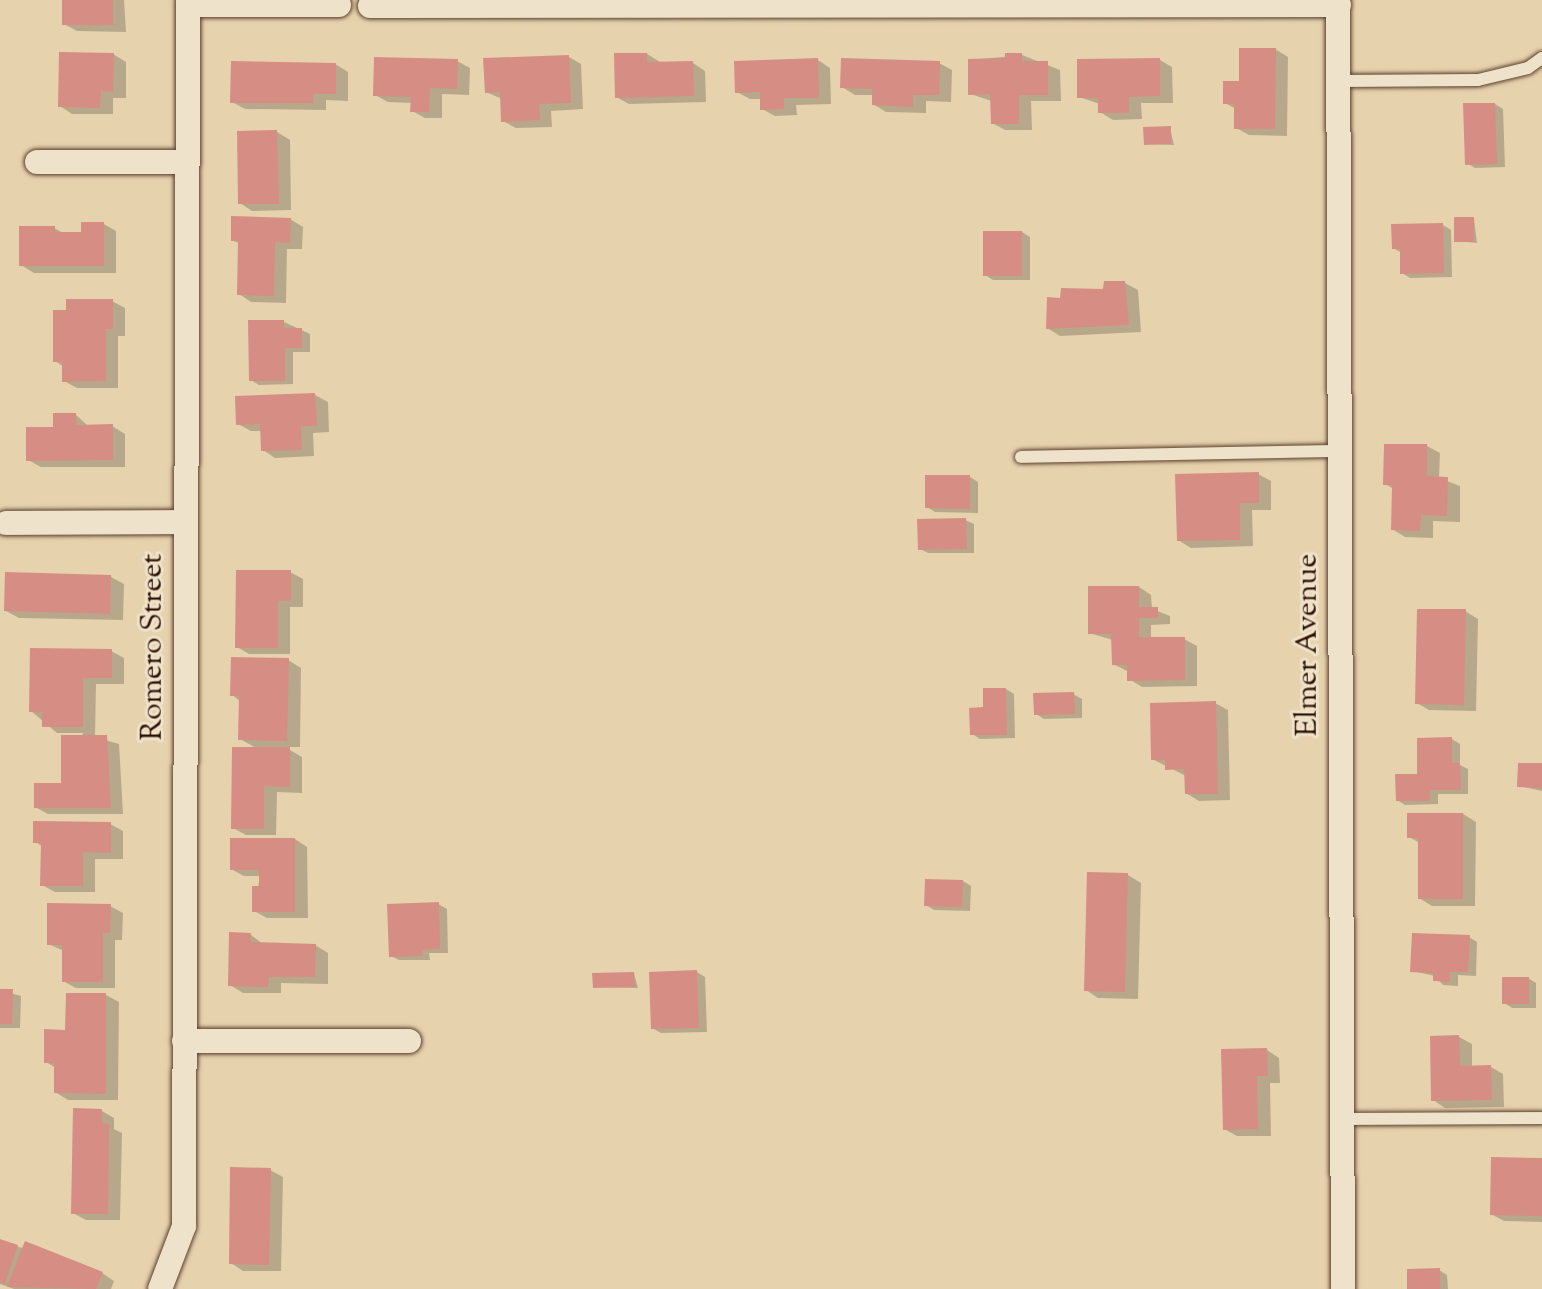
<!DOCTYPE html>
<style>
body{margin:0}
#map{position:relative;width:1542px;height:1289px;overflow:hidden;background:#e7d2ae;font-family:"Sorts Mill Goudy",serif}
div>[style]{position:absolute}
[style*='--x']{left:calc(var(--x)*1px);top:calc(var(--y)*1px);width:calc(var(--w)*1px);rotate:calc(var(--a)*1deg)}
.shadow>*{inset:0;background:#0003}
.building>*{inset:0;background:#d68d83}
.roads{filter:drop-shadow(0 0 2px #5b402c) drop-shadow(0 0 2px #5b402c)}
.service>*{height:12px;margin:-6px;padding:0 6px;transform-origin:6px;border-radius:6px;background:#efe2ca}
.minor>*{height:24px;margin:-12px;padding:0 12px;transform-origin:12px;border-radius:12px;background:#efe2ca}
span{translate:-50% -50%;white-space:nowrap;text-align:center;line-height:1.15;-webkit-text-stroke:6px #efe2ca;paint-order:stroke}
.street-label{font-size:30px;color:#2c0f00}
</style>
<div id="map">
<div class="shadow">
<i style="clip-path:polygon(64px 0,124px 0,126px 32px,77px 31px,64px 24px)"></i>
<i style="clip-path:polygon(1275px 49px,1288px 57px,1287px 136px,1249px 135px,1236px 128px,1236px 109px,1225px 103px)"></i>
<i style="clip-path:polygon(113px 54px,126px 62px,126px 98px,113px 98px,113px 114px,72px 114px,60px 106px)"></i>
<i style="clip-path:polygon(647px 54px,660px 62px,693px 63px,705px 71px,706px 102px,629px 104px,616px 97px)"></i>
<i style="clip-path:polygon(1022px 55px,1060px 70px,1061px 101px,1031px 101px,1032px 130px,1005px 130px,992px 123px,992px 101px,970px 94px,970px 60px)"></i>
<i style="clip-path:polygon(569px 57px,581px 64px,583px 109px,551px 111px,552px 127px,516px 128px,503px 121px,502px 99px,486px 92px)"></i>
<i style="clip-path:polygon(818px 60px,830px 68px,831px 104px,796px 105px,797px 115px,775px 116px,762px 109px,762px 99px,750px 99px,737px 92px)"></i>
<i style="clip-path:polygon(1160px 60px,1172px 67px,1173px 103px,1141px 103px,1142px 119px,1113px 120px,1100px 112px,1100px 104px,1079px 97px)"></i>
<i style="clip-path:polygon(457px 61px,470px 68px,469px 95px,442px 94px,442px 118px,425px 118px,412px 111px,412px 103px,388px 102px,375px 95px)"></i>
<i style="clip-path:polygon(939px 63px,952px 70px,951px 102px,926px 101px,926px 113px,886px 112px,873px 104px,874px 95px,855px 95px,842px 87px)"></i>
<i style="clip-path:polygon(335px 64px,348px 72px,348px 101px,326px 100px,326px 110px,245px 109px,232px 102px)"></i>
<i style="clip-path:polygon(1495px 104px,1503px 109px,1505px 167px,1475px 168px,1467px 163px)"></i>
<i style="clip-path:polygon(1170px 128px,1174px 145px,1146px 144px)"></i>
<i style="clip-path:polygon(277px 132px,290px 140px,291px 210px,252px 211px,240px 203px)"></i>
<i style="clip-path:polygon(290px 219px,303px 227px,302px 249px,287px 249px,286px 303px,251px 302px,239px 294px,240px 244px,232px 240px)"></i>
<i style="clip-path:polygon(1474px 219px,1477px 243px,1456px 241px)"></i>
<i style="clip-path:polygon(104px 224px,116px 231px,116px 273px,34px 273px,21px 265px,54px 228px,65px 234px,83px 234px)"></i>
<i style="clip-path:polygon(1443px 225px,1451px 230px,1452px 277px,1410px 278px,1402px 273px,1402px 253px,1393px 248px)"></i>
<i style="clip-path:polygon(1022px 232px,1030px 237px,1030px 280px,993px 280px,985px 275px)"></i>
<i style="clip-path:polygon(1125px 283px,1138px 290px,1141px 332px,1060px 336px,1047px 328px,1062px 299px)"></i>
<i style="clip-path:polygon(112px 301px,125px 308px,125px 336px,118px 336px,118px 388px,77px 388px,64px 381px,64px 367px,55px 361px,67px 311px)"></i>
<i style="clip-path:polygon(284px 322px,310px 334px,310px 352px,293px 352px,293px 384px,259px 385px,251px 380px)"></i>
<i style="clip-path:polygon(315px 395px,328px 402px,329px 432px,313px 433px,314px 456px,275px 458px,263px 450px,262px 431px,251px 431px,238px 424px)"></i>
<i style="clip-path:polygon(75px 414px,88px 426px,112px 426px,125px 434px,125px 467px,41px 467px,28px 460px,54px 429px)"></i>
<i style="clip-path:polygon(1427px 446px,1440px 453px,1439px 478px,1460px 486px,1460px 522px,1433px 521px,1433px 538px,1405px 537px,1392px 529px,1394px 489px,1385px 484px)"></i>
<i style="clip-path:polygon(1258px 474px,1271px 481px,1271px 510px,1252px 510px,1253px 546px,1191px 548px,1178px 540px)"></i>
<i style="clip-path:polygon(970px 477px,978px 482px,978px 513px,935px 512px,927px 507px)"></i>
<i style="clip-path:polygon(965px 520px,974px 524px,974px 553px,928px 553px,920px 549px)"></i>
<i style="clip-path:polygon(290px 572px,303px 579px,303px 607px,290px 607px,290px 654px,249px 654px,237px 647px)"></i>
<i style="clip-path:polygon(111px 577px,124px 584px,123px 620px,19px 618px,6px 611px)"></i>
<i style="clip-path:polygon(1139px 587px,1151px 595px,1152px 609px,1170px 616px,1170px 624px,1151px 625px,1151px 639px,1184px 639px,1197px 646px,1197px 686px,1142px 687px,1129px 679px,1129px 672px,1113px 664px,1113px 640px,1089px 633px)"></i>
<i style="clip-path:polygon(1465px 611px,1478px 619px,1476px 711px,1429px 710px,1417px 703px)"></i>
<i style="clip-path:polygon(111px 651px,124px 658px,124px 684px,96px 684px,95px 737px,119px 744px,123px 814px,48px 814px,35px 807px,62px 785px,83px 733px,57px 733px,31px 711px)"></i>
<i style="clip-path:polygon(288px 660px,301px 668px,300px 747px,285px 747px,302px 757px,302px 793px,277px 792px,276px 835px,246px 835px,233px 828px,258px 749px,240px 739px,240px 701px,232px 695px)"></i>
<i style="clip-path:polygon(1006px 689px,1014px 694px,1015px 738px,980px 739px,972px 734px,985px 709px)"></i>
<i style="clip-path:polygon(1073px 694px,1082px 699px,1082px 718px,1044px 719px,1036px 714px)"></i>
<i style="clip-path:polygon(1215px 703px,1228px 710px,1230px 800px,1199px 801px,1186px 793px,1186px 776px,1152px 759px)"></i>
<i style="clip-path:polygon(1452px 739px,1460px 744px,1460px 765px,1468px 769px,1468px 794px,1438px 794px,1438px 804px,1405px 805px,1397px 800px)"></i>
<i style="clip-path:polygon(1542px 765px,1542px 791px,1519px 786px)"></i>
<i style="clip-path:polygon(1409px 814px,1463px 814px,1476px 822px,1475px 906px,1432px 906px,1419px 898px,1420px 843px,1409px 837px)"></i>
<i style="clip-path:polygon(110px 824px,123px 831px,123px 859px,95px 859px,95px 892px,55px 892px,42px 885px,42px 846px,35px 842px)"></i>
<i style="clip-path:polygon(295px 839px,307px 847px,308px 918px,267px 918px,254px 911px,260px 876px,244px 876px,231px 869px)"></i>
<i style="clip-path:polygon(1128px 875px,1141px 883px,1138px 999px,1098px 998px,1086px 990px)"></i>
<i style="clip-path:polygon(963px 881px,971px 886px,970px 911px,934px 910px,926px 905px)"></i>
<i style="clip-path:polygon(438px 904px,447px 909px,448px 953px,429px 953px,430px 960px,399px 960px,391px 956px)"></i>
<i style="clip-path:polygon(110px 906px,123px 913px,122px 940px,115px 940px,115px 988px,76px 988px,63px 981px,64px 951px,48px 944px)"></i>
<i style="clip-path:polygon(251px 935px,263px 944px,315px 945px,328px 953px,328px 984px,281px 983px,281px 993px,243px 993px,230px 985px)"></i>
<i style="clip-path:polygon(1469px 937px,1477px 942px,1476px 976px,1458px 975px,1458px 986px,1443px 985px,1435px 976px,1412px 971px)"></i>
<i style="clip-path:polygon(697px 972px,705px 977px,707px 1032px,661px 1033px,652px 1028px)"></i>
<i style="clip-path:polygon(634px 974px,638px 988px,594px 987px)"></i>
<i style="clip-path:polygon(1528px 978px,1536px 983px,1536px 1008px,1512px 1008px,1504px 1003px)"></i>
<i style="clip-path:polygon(0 990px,21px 996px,20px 1028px,0 1028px)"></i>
<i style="clip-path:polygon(106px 995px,119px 1002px,118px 1100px,68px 1100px,55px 1092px,56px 1068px,46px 1062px,67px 1032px)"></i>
<i style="clip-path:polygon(1459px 1037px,1472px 1044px,1472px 1067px,1491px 1067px,1503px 1074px,1504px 1107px,1445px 1108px,1433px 1100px)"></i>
<i style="clip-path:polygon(1267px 1050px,1279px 1058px,1280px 1083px,1270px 1083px,1271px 1136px,1237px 1136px,1224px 1129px)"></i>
<i style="clip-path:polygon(102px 1111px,114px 1118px,114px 1129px,122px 1133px,120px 1220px,86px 1220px,73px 1213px)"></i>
<i style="clip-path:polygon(1542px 1160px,1542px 1222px,1504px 1221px,1491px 1214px)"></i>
<i style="clip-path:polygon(270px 1170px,283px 1177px,281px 1271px,243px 1271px,231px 1263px)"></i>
<i style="clip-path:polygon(0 1241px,102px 1273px,114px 1281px,111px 1289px,14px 1289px,0 1284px)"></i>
<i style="clip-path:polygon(1439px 1270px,1447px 1275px,1448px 1289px,1409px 1289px)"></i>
</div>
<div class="building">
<i style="clip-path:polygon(62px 0,113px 0,113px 25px,62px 25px)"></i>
<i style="clip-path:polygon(1239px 48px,1276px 48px,1275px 129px,1234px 129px,1234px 104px,1223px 104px,1223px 81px,1239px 81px)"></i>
<i style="clip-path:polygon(59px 52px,114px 53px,113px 92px,101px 91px,100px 108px,58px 107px)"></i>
<i style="clip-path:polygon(614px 53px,647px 53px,647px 62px,693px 61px,694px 96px,615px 98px)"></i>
<i style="clip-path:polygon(1005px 53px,1022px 53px,1022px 61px,1048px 61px,1048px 95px,1019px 95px,1019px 124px,991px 124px,990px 94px,968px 95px,968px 59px,1005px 58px)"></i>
<i style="clip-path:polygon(569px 55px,571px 103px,539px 104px,540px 120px,501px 122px,500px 92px,485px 93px,483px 58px)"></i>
<i style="clip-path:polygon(374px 57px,458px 59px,457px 89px,430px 88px,429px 112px,410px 112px,411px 97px,373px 96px)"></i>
<i style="clip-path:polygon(818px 58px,819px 98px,784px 98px,784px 109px,760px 110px,760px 92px,735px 93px,734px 61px)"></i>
<i style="clip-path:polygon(841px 58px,940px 61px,939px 95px,913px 95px,913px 107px,872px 105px,872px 89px,840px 88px)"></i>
<i style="clip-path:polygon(1160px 58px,1160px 96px,1129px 97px,1129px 113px,1098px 113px,1098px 98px,1077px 98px,1077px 59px)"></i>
<i style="clip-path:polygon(231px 61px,336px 63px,336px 94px,313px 94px,313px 103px,230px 103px)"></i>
<i style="clip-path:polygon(1463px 103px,1495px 103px,1497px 164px,1465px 165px)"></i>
<i style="clip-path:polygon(1171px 126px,1171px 144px,1144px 145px,1143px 127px)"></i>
<i style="clip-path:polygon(277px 130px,279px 204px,238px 204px,237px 131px)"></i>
<i style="clip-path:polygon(231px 216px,291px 218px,290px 243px,275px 242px,274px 296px,237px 295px,238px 241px,231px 241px)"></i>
<i style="clip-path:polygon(1454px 217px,1474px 217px,1474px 242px,1454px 242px)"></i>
<i style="clip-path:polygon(81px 222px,104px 222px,104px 266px,19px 266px,19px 226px,55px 226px,55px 232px,81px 232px)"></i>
<i style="clip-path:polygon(1443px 223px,1444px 273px,1400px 274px,1400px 249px,1392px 249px,1391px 224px)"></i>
<i style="clip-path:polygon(983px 231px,1022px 231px,1022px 276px,983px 276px)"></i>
<i style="clip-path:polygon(1104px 281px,1125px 281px,1129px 325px,1046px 329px,1047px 297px,1060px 298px,1061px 288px,1103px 289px)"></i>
<i style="clip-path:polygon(66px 299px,113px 299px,113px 329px,106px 329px,106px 381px,62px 382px,62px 362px,53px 362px,53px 310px,66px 310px)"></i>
<i style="clip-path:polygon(248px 320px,284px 320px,284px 328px,302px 328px,302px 348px,285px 348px,285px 381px,249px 381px)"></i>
<i style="clip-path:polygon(315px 393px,317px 426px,301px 426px,302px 450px,261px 451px,260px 424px,236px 425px,235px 396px)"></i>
<i style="clip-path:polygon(53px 413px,76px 413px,76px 425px,113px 424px,113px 460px,26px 461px,26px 427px,53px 427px)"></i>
<i style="clip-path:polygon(1384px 444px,1427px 444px,1427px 476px,1448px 477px,1447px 516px,1421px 515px,1420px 531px,1391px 530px,1392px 485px,1383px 485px)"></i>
<i style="clip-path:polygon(1259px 472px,1259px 503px,1240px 503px,1240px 540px,1177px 541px,1175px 474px)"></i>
<i style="clip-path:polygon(925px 475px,970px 475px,970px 509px,925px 508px)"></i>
<i style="clip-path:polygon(966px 518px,967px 549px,918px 550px,917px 519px)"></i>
<i style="clip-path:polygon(236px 570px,291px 570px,291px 601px,278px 601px,278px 648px,235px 648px)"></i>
<i style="clip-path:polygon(5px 572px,111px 575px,110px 614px,4px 611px)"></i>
<i style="clip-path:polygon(1088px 586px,1139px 586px,1139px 607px,1158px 607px,1158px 618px,1139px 618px,1139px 637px,1185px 637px,1185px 680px,1127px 681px,1127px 665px,1112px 665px,1111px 634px,1088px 634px)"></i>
<i style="clip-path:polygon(1417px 609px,1466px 609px,1464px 705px,1415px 704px)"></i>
<i style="clip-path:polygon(30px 648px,112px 649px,112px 678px,83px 678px,83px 727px,42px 727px,42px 712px,29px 712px)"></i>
<i style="clip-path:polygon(231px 657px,289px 658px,287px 741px,238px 740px,239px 696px,230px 696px)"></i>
<i style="clip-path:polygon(983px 688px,1006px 688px,1007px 735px,970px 735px,969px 708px,983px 707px)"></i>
<i style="clip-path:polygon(1074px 692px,1075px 714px,1034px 715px,1033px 693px)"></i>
<i style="clip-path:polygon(1216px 701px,1218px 794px,1185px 794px,1184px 769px,1165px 770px,1165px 760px,1151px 760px,1150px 703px)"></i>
<i style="clip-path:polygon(61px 735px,107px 735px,111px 808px,34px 808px,34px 783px,61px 783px)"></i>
<i style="clip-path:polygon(1452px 737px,1452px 763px,1460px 763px,1461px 790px,1430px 790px,1430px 801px,1396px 801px,1395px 774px,1417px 774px,1417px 738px)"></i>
<i style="clip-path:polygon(232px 747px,290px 747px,290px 787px,264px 786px,264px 829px,231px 829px)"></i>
<i style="clip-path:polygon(1518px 763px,1542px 763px,1542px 788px,1517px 787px)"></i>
<i style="clip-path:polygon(1407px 813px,1463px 813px,1463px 899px,1418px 899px,1418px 838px,1407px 838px)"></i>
<i style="clip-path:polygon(33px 821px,111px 822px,111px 853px,83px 852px,83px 886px,40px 886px,41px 843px,33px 843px)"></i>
<i style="clip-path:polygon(230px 838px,295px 838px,295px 912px,252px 912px,252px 886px,259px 886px,259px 870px,230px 870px)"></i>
<i style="clip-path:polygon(1087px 872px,1128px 873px,1125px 992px,1084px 991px)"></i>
<i style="clip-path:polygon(925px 879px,963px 880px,962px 907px,924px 906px)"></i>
<i style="clip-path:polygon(439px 902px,440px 949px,422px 950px,422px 956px,389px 957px,387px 904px)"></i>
<i style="clip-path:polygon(47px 903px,111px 904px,110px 933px,103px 933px,103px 982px,62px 982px,62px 945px,47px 945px)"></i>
<i style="clip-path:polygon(229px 932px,251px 933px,251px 942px,316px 944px,315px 977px,269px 977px,268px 987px,228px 986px)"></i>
<i style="clip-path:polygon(1412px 933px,1470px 935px,1468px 972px,1450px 972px,1450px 982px,1433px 981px,1433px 973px,1410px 972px)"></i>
<i style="clip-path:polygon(697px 970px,699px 1028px,651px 1029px,649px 972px)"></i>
<i style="clip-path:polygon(634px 972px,635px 987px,593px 988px,592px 973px)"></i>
<i style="clip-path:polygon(1502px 977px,1529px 977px,1529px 1004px,1502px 1004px)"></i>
<i style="clip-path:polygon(0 989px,13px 989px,12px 1024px,0 1024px)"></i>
<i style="clip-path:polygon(66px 993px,106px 993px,106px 1094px,54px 1093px,54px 1063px,44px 1063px,44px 1029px,65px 1030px)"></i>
<i style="clip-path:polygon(1459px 1035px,1460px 1066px,1491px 1065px,1492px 1100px,1431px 1101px,1430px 1036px)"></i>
<i style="clip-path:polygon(1267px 1048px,1268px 1076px,1257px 1076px,1258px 1129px,1223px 1130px,1221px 1049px)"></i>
<i style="clip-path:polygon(73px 1108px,102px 1109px,102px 1123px,109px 1124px,108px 1214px,71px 1214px)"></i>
<i style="clip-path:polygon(1491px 1157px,1542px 1158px,1542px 1216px,1490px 1215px)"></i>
<i style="clip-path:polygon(230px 1167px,271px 1168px,269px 1265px,229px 1264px)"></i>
<i style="clip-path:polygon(0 1239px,18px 1245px,5px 1284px,0 1283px)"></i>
<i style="clip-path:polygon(25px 1241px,103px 1272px,96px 1289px,7px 1287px)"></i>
<i style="clip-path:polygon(1440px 1268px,1440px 1289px,1407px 1289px,1407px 1269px)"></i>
</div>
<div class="roads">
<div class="service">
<i style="--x:1339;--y:81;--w:139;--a:-0.4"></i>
<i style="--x:1478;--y:80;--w:51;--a:-13.5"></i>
<i style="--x:1528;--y:68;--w:17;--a:-36"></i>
<i style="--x:1021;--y:457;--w:319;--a:-1.1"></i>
<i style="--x:1342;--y:1119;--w:200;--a:-0.3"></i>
</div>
<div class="minor">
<i style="--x:1338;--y:0;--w:1289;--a:89.78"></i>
<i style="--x:188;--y:5;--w:151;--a:0"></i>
<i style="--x:370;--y:6;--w:969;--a:-0.06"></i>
<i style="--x:37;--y:162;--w:150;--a:0"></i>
<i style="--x:6;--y:523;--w:180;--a:-0.3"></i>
<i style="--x:184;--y:1041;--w:225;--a:0"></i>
<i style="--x:160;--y:1289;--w:67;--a:-69.1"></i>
<i style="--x:184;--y:1226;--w:1226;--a:-89.81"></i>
</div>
</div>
<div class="street-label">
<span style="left:1309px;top:645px;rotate:-90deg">Elmer Avenue</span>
<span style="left:154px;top:647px;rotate:-90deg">Romero Street</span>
</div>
</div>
